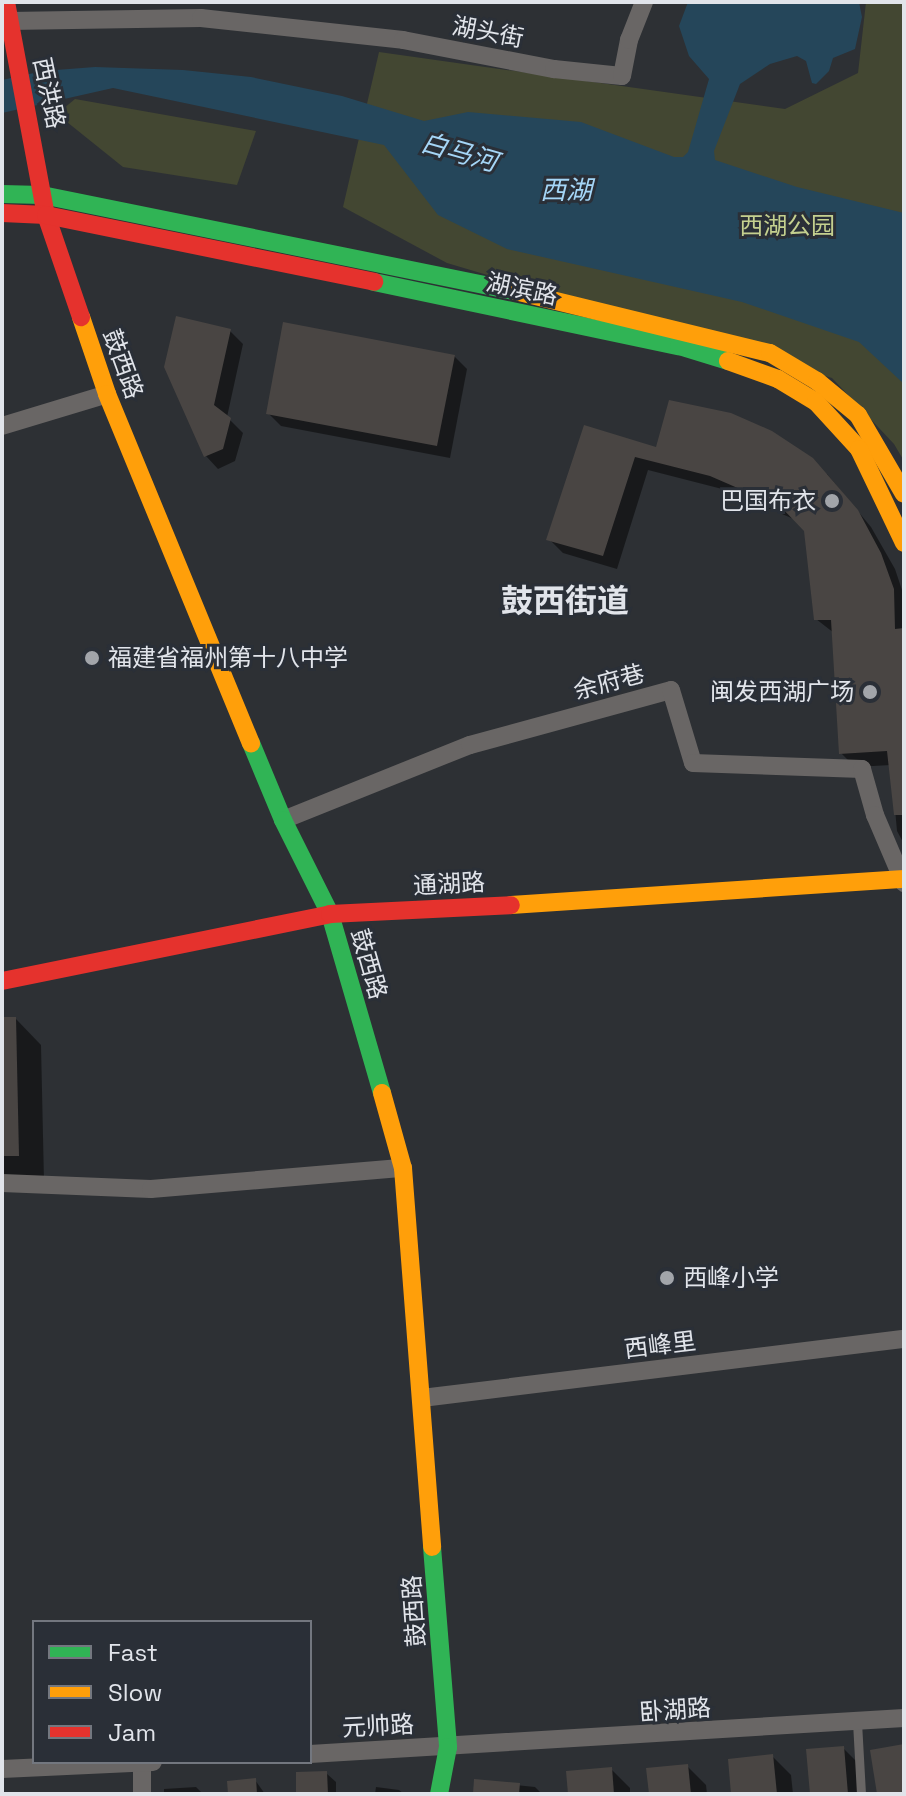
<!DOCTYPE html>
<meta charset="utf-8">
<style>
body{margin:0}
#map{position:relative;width:906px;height:1796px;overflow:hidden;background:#2d3034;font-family:"Space Grotesk","Noto Sans SC",sans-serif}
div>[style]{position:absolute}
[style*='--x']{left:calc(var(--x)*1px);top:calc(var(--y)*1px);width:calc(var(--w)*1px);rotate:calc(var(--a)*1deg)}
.green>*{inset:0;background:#434732}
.water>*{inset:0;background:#25465a}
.shadow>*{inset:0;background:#0007}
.building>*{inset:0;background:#494543}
.lane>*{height:9px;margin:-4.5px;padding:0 4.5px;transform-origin:4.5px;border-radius:4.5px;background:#696665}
.street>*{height:18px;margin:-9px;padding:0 9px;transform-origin:9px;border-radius:9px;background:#696665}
.fast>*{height:18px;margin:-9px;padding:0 9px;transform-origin:9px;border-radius:9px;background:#30b455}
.slow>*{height:18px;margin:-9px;padding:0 9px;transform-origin:9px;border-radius:9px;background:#ff9f0a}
.jam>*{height:18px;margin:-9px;padding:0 9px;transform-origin:9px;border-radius:9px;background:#e5322d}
.dots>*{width:22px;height:22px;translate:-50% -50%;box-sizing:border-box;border:4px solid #2a2f37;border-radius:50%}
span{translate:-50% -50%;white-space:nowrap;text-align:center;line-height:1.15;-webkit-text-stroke:6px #2a2f37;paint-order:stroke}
.street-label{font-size:24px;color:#e1e4ea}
.park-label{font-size:24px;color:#c4d08f}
.poi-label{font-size:24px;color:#e1e4ea}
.right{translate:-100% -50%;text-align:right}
.left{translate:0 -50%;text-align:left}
.water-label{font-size:26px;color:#a5d6f7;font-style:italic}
.district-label{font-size:32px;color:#e1e4ea;font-weight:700}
.frame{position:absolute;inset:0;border:4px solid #e1e4ea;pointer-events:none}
.legend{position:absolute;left:32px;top:1620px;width:280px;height:144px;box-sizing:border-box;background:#2a2f37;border:2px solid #73777f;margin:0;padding:10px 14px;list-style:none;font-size:24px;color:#e1e4ea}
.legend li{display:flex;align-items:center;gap:16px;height:40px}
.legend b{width:40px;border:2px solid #73777f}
</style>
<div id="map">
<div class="green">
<i style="clip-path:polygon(866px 2px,904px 2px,904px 461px,894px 444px,832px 378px,447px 263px,343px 207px,379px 52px,785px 109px,858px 73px)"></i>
<i style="clip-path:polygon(75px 99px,256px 131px,237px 185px,123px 167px,57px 114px)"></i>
</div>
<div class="water">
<i style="clip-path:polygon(688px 2px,859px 2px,862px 17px,855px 49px,833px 58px,829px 71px,816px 84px,812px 83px,806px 61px,797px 56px,770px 64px,740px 84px,714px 151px,715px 160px,797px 187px,904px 213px,904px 384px,859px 342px,742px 302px,507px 249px,438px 215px,384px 145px,113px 88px,2px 113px,2px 80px,43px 71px,95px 67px,183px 70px,251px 77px,342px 96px,424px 121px,468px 112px,581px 122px,674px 157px,683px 157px,688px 152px,709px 79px,689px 56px,679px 26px)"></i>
</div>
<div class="shadow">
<i style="clip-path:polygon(230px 331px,243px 344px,227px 417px,243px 433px,235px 461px,218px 469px,206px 456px,167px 367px)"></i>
<i style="clip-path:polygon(454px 356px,467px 369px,450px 458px,281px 426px,268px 413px)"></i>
<i style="clip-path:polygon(586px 428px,657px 450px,827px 474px,871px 527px,895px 569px,904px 596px,904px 844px,897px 831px,891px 765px,855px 767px,841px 753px,834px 633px,816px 619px,806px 530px,796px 520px,726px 490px,648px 470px,617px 569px,563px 553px,549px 539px)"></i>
<i style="clip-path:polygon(2px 1019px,16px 1019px,41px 1045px,44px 1181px,2px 1182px)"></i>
<i style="clip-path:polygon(843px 1748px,862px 1767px,864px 1794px,812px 1794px)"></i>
<i style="clip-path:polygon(772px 1756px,791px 1775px,793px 1794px,733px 1794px)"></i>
<i style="clip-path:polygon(687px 1766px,706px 1785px,707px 1794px,651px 1794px)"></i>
<i style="clip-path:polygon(611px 1769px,630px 1788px,630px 1794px,570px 1794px)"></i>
<i style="clip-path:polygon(326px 1773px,336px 1782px,336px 1794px,298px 1794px)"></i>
<i style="clip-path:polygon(255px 1780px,265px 1794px,230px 1794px)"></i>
<i style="clip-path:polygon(476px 1781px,535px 1787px,542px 1794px,475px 1794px)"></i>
<i style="clip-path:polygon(196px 1787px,203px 1794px,164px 1794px,164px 1789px)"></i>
<i style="clip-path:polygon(376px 1787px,399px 1790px,404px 1794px,375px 1794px)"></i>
</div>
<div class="building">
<i style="clip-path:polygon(176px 316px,231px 329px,214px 405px,231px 418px,223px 449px,204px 457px,164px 367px)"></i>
<i style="clip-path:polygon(283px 322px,455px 355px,437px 446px,266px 414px)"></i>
<i style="clip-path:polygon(669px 400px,731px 413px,772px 431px,813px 458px,858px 510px,881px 553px,894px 589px,895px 629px,904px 628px,904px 815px,894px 815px,887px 751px,839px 754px,831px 620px,814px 620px,804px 531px,781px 507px,710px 476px,635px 457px,603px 556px,546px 540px,584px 425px,656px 447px)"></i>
<i style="clip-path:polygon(2px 1017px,16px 1017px,19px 1156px,2px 1156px)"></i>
<i style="clip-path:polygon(904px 1744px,904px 1794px,877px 1794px,870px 1750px)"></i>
<i style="clip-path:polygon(844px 1746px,848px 1794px,810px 1794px,806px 1749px)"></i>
<i style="clip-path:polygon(773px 1754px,777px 1794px,731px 1794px,728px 1759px)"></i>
<i style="clip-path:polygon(688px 1764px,691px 1794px,649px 1794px,646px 1768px)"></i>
<i style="clip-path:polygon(612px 1767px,614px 1794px,568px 1794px,566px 1771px)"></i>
<i style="clip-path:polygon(327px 1771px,328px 1794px,296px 1794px,296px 1772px)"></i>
<i style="clip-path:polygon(256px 1778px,257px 1794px,228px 1794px,227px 1781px)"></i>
<i style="clip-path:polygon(474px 1779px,520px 1783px,519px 1794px,473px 1794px)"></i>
</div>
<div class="lane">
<i style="--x:857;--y:1722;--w:72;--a:86.8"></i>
</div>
<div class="street">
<i style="--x:9;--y:21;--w:192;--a:-0.9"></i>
<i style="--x:201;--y:18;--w:203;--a:6.2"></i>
<i style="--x:403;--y:40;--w:154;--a:10.9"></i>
<i style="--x:554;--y:69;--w:68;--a:5.9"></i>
<i style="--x:622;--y:76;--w:37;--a:-79"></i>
<i style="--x:629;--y:40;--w:41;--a:-68.5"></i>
<i style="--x:2;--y:426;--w:110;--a:-16.9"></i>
<i style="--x:283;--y:820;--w:201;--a:-21.9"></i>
<i style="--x:470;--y:745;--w:208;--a:-15.3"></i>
<i style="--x:671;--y:690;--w:76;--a:73.2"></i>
<i style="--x:693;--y:763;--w:169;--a:2"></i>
<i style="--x:862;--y:769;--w:48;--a:74.2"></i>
<i style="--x:875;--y:815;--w:74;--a:66.9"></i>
<i style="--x:2;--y:1183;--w:149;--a:2.3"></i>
<i style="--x:151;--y:1189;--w:253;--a:-4.8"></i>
<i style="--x:422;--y:1398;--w:486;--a:-7"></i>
<i style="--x:310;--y:1754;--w:595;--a:-3.47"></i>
<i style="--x:142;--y:1763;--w:31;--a:90"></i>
<i style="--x:2;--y:1769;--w:151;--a:-2.7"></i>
</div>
<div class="fast">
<i style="--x:2;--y:194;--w:40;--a:1.4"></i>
<i style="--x:42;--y:195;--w:483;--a:11.5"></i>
<i style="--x:374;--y:282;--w:312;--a:11.9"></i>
<i style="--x:679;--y:346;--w:51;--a:17"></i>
<i style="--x:251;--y:743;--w:83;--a:67.4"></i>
<i style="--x:283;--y:820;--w:105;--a:63.4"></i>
<i style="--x:330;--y:914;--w:186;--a:73.8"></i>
<i style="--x:432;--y:1547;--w:201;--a:85.4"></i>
<i style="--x:448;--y:1747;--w:48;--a:100.8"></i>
</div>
<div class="slow">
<i style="--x:515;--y:291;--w:262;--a:13.7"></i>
<i style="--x:770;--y:353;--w:55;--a:30.8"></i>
<i style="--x:817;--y:381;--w:53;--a:39.7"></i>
<i style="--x:858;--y:415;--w:91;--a:59.8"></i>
<i style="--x:81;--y:317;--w:81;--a:71.3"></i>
<i style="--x:107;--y:394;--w:378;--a:67.6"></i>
<i style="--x:728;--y:361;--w:53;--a:19.8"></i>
<i style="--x:778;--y:379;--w:44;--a:31.2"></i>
<i style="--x:816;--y:402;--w:64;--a:47.5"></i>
<i style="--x:859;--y:449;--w:104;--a:64.4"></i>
<i style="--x:511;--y:905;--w:394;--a:-3.8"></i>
<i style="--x:382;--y:1093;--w:78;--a:74.4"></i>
<i style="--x:403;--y:1168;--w:380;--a:85.6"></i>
</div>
<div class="jam">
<i style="--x:6;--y:2;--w:217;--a:79.4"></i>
<i style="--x:46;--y:215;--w:108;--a:71.1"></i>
<i style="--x:2;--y:213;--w:44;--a:2.6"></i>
<i style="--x:46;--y:215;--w:335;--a:11.5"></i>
<i style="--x:2;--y:981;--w:335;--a:-11.5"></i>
<i style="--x:330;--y:914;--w:181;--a:-2.8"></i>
</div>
<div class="dots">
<i style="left:832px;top:501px;background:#a2a5aa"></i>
<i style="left:92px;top:658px;background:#a2a5aa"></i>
<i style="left:870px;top:692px;background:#a2a5aa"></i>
<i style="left:667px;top:1278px;background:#a2a5aa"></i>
</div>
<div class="street-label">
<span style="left:488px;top:32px;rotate:11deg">湖头街</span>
<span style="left:49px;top:93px;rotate:78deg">西洪路</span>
<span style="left:522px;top:289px;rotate:12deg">湖滨路</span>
<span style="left:123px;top:364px;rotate:70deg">鼓西路</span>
<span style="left:609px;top:682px;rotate:-15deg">余府巷</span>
<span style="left:449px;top:884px;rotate:-3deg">通湖路</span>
<span style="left:369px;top:964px;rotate:74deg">鼓西路</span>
<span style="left:660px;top:1345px;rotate:-7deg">西峰里</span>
<span style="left:414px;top:1611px;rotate:-94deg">鼓西路</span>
<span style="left:675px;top:1710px;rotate:-4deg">卧湖路</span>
<span style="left:378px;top:1726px;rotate:-3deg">元帅路</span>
</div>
<div class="park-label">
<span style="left:787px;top:226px">西湖公园</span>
</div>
<div class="poi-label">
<span class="right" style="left:816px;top:501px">巴国布衣</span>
<span class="left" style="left:108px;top:658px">福建省福州第十八中学</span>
<span class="right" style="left:854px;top:692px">闽发西湖广场</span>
<span class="left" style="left:683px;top:1278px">西峰小学</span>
</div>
<div class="water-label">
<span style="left:459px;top:153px;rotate:16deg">白马河</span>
<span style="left:566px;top:191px">西湖</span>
</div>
<div class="district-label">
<span style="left:565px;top:601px">鼓西街道</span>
</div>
<div class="frame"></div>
<ul class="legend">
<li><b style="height:10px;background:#30b455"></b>Fast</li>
<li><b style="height:10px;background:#ff9f0a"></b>Slow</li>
<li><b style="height:10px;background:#e5322d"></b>Jam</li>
</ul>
</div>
